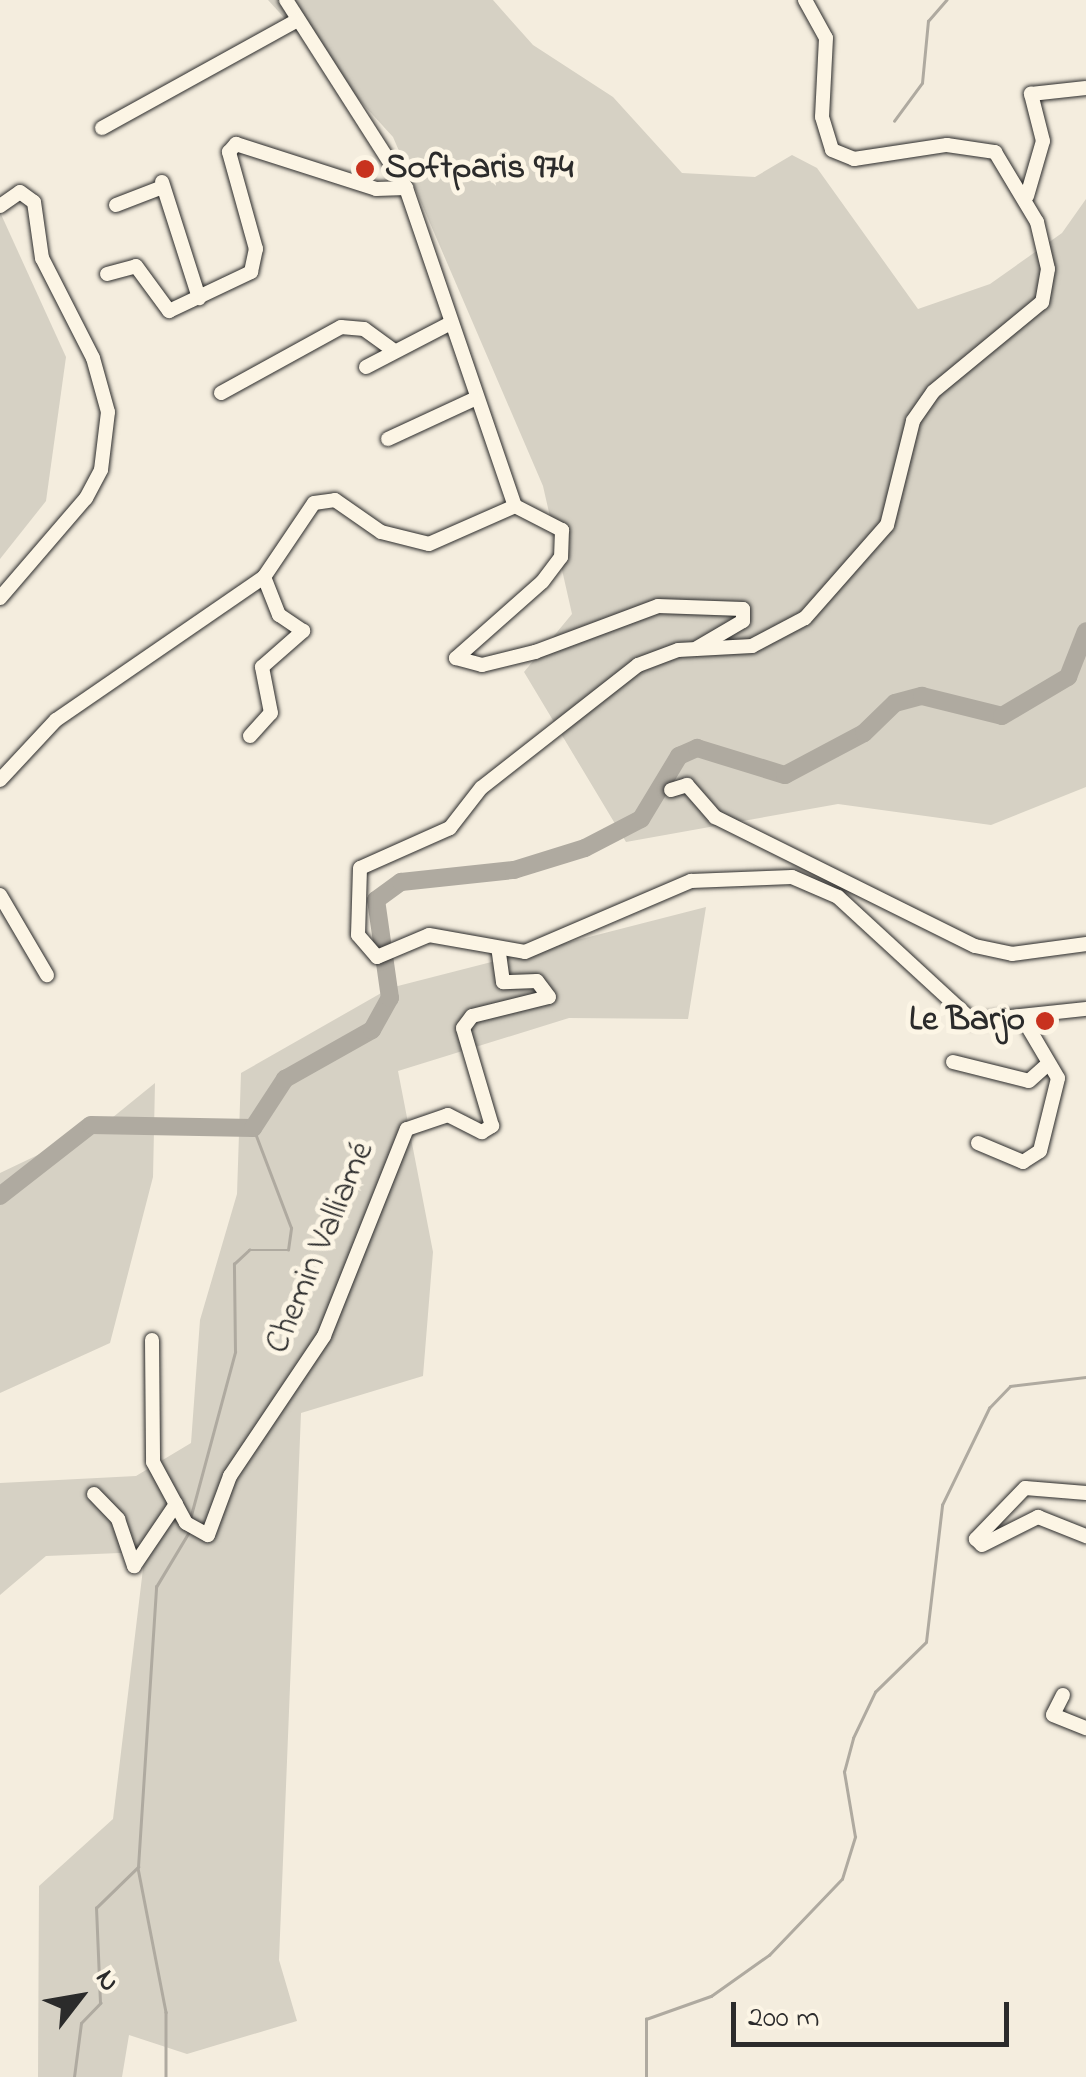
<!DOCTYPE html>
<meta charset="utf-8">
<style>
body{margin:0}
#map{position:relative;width:1086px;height:2077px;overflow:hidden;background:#f4edde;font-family:"Indie Flower",sans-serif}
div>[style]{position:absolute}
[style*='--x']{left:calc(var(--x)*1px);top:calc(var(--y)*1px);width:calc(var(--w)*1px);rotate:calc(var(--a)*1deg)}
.green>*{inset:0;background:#d6d1c4}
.stream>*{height:2.5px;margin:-1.25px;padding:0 1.25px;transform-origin:1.25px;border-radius:1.25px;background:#afaaa0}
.river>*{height:18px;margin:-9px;padding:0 9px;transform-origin:9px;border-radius:9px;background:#afaaa0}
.roads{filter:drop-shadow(0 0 2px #2b2b2b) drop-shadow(0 0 2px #2b2b2b)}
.minor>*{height:14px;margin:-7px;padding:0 7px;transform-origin:7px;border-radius:7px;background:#fcf5e5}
.dots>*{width:28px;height:28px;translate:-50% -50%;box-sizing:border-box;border:5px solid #fcf5e5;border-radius:50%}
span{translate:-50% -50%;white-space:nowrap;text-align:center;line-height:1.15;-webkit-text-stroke:10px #fcf5e5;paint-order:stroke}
.poi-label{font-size:35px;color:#2b2b2b;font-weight:700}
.left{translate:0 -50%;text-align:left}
.right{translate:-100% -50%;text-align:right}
.street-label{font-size:35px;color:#2b2b2b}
.north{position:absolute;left:30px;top:1947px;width:100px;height:100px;-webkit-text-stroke:8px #fcf5e5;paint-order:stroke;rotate:59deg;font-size:28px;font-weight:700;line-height:40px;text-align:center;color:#2b2b2b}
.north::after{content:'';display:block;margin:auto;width:35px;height:45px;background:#2b2b2b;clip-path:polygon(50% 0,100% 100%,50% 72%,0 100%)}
.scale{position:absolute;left:731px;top:2002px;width:278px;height:45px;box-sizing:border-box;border:5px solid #2b2b2b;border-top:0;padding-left:12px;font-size:30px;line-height:35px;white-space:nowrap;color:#2b2b2b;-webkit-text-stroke:8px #fcf5e5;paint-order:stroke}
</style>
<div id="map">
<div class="green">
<i style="clip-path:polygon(268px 0,493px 0,533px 45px,613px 97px,682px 173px,755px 177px,792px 155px,817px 168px,918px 309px,990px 284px,1062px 233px,1086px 199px,1086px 787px,991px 825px,838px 804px,626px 842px,524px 672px,572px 614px,543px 486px,393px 137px)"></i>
<i style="clip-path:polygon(0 212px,66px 357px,46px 501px,0 559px)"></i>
<i style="clip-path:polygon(706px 907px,688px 1019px,569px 1018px,398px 1071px,433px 1252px,423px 1376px,301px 1413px,279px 1960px,297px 2021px,187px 2054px,129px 2035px,122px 2077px,38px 2077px,39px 1886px,113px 1819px,145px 1552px,46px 1556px,0 1595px,0 1483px,136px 1476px,191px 1443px,200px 1320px,237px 1194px,241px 1073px,390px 988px)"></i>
<i style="clip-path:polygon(155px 1083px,153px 1177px,110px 1343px,0 1393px,0 1173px,107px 1122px)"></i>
</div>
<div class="stream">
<i style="--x:894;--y:121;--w:47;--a:-53.6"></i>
<i style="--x:922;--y:83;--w:62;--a:-84.5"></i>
<i style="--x:928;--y:21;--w:28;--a:-49"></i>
<i style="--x:190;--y:1519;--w:173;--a:-74.9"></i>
<i style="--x:235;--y:1352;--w:88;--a:-90.7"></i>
<i style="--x:234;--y:1264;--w:21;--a:-43"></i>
<i style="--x:249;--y:1250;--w:39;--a:0"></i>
<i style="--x:288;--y:1250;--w:22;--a:-82"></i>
<i style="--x:291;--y:1228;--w:107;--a:-110.8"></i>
<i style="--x:138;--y:1868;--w:147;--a:79"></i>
<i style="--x:166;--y:2012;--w:65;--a:90"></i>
<i style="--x:74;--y:2077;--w:54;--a:-82.6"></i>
<i style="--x:81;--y:2023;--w:28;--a:-46"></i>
<i style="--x:100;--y:2003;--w:95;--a:-92.4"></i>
<i style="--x:96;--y:1908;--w:59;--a:-44.3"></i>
<i style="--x:138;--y:1867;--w:281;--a:-86.3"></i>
<i style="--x:156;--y:1587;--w:64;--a:-59"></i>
<i style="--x:646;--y:2077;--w:58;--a:-90"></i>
<i style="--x:646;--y:2019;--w:69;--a:-19.5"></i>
<i style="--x:711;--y:1996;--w:71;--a:-35.3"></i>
<i style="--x:769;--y:1955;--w:105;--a:-46.2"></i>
<i style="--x:842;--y:1879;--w:44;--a:-72.8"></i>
<i style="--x:855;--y:1837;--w:66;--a:-99.6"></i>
<i style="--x:844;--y:1772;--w:35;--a:-75"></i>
<i style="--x:853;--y:1738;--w:51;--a:-64.4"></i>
<i style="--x:875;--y:1692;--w:71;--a:-44.4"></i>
<i style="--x:926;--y:1642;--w:138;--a:-83.3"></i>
<i style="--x:942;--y:1505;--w:108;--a:-64.1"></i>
<i style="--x:989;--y:1408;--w:30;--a:-46"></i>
<i style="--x:1010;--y:1386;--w:77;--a:-6.8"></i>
</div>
<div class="river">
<i style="--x:0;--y:1196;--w:115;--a:-38"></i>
<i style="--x:91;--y:1125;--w:162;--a:1.1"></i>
<i style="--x:253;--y:1128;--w:59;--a:-56.9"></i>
<i style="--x:285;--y:1079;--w:100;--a:-29.4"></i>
<i style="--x:372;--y:1030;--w:37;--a:-61"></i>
<i style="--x:390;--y:998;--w:99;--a:-98.1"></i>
<i style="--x:376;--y:900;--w:31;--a:-36"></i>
<i style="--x:401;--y:882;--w:114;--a:-6.1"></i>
<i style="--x:514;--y:870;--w:74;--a:-17.2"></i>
<i style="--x:585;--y:848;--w:63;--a:-27.4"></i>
<i style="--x:641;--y:819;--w:74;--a:-58.9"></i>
<i style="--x:679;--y:756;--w:20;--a:-24"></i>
<i style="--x:697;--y:748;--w:92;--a:17.1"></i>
<i style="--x:785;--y:775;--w:89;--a:-28"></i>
<i style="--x:864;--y:733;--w:43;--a:-44.1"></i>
<i style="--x:895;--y:703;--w:28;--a:-15"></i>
<i style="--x:922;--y:696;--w:82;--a:14"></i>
<i style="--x:1002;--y:716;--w:77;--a:-30.6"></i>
<i style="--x:1068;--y:677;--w:49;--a:-68.6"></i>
</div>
<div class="roads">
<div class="minor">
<i style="--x:286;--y:0;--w:223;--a:57.4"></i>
<i style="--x:406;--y:188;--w:336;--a:71.1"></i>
<i style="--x:515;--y:506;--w:53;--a:27.1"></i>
<i style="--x:562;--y:530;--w:27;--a:92"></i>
<i style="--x:561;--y:557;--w:31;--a:127"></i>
<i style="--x:542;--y:582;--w:115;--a:138.5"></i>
<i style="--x:456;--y:658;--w:27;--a:15"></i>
<i style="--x:482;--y:665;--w:55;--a:-13.8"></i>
<i style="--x:535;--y:652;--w:131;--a:-20.5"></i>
<i style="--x:658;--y:606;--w:85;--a:2"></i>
<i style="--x:743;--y:609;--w:12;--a:90"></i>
<i style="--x:743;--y:621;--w:53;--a:149.6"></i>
<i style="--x:805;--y:0;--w:43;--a:61.1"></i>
<i style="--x:826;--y:38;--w:79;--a:92.9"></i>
<i style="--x:822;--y:117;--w:34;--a:73"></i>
<i style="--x:832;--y:150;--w:24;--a:22"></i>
<i style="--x:854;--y:159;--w:94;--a:-8.6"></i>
<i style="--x:947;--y:145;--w:49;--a:8.3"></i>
<i style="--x:995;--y:152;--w:82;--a:59"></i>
<i style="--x:1037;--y:222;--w:48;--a:76.8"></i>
<i style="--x:1048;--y:269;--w:34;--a:100"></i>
<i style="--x:1042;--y:302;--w:141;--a:140.5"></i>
<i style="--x:933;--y:392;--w:35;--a:125"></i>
<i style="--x:913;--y:421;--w:107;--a:104"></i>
<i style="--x:887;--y:525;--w:124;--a:131.4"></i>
<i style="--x:805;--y:618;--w:60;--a:152.2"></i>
<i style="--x:752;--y:646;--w:74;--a:176.9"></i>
<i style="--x:678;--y:650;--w:43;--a:159.4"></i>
<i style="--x:638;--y:665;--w:199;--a:141.9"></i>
<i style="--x:481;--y:788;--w:51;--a:127.8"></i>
<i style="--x:450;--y:828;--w:98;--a:156"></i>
<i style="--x:360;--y:868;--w:67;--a:91.7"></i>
<i style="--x:358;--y:935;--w:29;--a:49"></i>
<i style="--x:377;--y:957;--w:56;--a:-22.9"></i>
<i style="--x:429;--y:935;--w:97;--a:10"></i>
<i style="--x:525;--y:952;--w:181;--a:-23.2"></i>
<i style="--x:691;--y:881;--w:101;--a:-2.3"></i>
<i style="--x:792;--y:877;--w:50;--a:23.5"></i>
<i style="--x:838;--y:897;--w:183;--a:42.6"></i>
<i style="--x:973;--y:1021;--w:114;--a:-6.1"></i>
<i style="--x:102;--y:128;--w:224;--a:-28.9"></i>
<i style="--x:162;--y:182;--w:122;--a:72.3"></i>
<i style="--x:1027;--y:196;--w:57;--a:-73.8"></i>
<i style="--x:1043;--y:141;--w:49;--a:-104.3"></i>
<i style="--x:1031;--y:94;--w:55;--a:-6.2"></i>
<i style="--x:116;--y:205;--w:50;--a:-21"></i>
<i style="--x:0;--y:206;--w:24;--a:-35"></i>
<i style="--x:20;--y:192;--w:17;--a:36"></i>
<i style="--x:34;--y:202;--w:57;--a:81.9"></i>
<i style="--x:42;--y:258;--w:112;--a:63"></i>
<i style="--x:93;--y:358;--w:56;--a:74.5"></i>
<i style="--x:108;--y:412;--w:58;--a:96.9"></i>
<i style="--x:101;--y:470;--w:32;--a:118"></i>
<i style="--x:86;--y:498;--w:132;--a:130.7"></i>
<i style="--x:107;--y:274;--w:30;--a:-15"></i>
<i style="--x:136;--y:266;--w:56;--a:53.7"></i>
<i style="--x:169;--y:311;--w:91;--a:-25.4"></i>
<i style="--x:251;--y:272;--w:24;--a:-78"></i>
<i style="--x:256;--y:249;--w:101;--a:-105.6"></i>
<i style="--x:229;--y:152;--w:11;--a:-49"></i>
<i style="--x:236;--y:144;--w:147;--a:17.8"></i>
<i style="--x:376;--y:189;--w:30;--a:-2"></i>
<i style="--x:366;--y:367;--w:96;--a:-27.4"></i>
<i style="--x:221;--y:393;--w:137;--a:-28.8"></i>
<i style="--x:341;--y:327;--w:23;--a:5"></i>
<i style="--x:364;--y:329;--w:36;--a:36"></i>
<i style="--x:388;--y:439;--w:95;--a:-24.9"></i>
<i style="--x:250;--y:736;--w:31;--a:-48"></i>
<i style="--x:271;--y:713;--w:47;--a:-101.1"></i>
<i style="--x:262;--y:667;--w:55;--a:-41.3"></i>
<i style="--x:303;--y:631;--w:29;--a:-146"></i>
<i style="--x:279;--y:615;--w:41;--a:-111.5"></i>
<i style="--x:0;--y:780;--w:82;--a:-47"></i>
<i style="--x:56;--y:720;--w:252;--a:-34.5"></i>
<i style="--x:264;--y:577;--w:89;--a:-56"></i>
<i style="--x:314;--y:503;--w:21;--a:-8"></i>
<i style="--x:335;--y:500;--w:56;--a:34.8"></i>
<i style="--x:381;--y:532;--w:49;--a:14"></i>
<i style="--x:429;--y:544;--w:94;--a:-23.8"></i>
<i style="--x:671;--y:790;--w:17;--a:-17"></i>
<i style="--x:687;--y:785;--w:43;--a:48.8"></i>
<i style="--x:715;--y:817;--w:290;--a:26.4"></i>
<i style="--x:975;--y:946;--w:38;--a:12"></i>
<i style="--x:1012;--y:954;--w:75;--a:-7.7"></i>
<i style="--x:0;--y:895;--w:93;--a:59.6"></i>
<i style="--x:953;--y:1062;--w:78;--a:14"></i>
<i style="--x:1029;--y:1081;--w:24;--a:-42"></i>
<i style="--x:978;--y:1143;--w:49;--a:22.9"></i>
<i style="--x:1023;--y:1162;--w:20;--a:-33"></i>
<i style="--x:1040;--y:1151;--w:75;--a:-76.1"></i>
<i style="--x:1058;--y:1078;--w:71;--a:-120.5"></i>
<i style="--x:152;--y:1340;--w:122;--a:89.5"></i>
<i style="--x:153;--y:1462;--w:69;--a:61.6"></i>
<i style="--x:186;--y:1523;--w:25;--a:29"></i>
<i style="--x:208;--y:1535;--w:63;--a:-69.6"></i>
<i style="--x:230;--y:1476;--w:169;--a:-56.1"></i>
<i style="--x:324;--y:1336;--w:223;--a:-68.2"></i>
<i style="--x:407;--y:1129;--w:43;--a:-18.9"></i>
<i style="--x:448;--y:1115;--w:38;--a:27"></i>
<i style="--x:482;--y:1132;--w:12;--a:-31"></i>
<i style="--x:492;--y:1126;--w:102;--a:-106.5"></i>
<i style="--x:463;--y:1028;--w:15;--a:-53"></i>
<i style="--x:472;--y:1016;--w:79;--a:-13.9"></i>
<i style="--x:549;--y:997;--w:20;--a:-127"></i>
<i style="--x:537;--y:981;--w:34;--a:178"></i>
<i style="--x:503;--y:982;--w:34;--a:-98"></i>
<i style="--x:1086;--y:1493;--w:61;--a:-175.3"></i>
<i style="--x:1025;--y:1488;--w:71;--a:133.9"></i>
<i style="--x:976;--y:1539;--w:8;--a:45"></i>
<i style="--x:982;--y:1545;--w:63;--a:-26.6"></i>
<i style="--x:1038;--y:1517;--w:52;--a:21.6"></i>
<i style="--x:94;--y:1494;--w:35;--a:46"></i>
<i style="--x:118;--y:1519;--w:50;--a:71.2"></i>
<i style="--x:134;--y:1566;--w:75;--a:-55.9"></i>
<i style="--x:1063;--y:1695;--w:22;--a:117"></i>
<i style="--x:1053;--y:1715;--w:35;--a:22"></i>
</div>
</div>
<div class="dots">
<i style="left:365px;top:169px;background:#c8321e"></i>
<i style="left:1045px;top:1021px;background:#c8321e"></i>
</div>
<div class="poi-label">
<span class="left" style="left:385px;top:169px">Softparis 974</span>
<span class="right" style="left:1025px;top:1021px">Le Barjo</span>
</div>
<div class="street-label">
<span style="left:321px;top:1248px;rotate:-67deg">Chemin Valliamé</span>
</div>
<div class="north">N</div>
<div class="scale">200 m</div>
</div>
